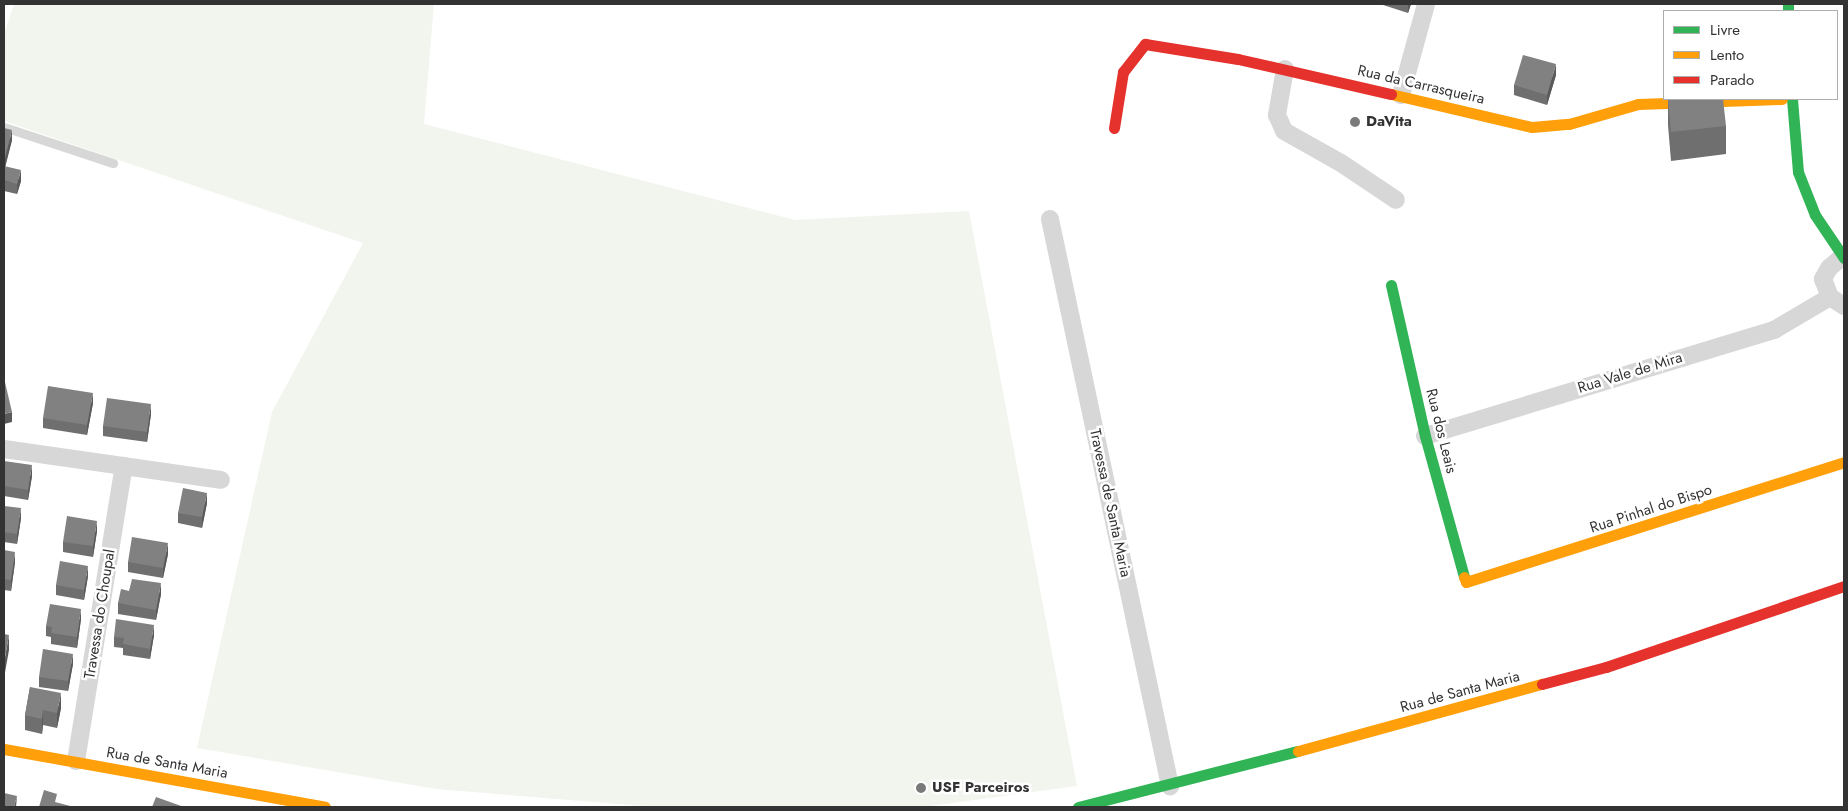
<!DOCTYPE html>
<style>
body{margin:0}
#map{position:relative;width:1848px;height:811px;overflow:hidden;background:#fff;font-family:Jost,sans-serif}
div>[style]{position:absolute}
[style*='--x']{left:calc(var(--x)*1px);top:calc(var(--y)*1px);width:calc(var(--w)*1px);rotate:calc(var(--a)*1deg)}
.green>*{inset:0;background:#f1f5ed}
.lane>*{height:9px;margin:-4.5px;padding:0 4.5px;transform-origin:4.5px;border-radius:4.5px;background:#d7d7d7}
.street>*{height:18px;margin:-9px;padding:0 9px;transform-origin:9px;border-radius:9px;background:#d7d7d7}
.fast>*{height:11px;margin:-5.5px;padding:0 5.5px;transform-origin:5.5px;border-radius:5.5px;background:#30b455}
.slow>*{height:11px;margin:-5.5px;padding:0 5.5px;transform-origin:5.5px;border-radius:5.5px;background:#ff9f0a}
.jam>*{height:11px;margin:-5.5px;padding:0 5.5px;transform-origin:5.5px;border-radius:5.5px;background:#e5322d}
.wall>*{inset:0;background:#6f6f6f}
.shaded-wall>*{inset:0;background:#5a5a5a}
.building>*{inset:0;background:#818181}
.dots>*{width:14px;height:14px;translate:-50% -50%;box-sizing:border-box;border:2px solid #fff;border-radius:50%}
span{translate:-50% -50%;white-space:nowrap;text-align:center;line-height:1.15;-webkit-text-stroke:5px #fff;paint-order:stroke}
.street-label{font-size:15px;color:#333}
.poi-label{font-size:15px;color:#333;font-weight:700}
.left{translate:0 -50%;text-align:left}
.frame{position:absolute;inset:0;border:5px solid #333;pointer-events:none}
.legend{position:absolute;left:1663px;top:10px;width:175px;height:90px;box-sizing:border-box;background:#fff;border:1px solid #adadad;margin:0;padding:6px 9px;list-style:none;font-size:15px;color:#333}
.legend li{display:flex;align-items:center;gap:10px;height:25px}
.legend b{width:25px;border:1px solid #adadad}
</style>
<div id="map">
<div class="green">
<i style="clip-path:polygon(14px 4px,434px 4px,424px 124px,795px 220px,969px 211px,1077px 786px,923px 807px,654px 807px,436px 789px,197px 748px,272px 412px,363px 243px,4px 121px,4px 35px)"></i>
</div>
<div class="lane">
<i style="--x:4;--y:127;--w:115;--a:18.3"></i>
</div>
<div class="street">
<i style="--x:1285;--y:69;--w:47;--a:99.9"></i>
<i style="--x:1277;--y:115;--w:17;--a:66"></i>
<i style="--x:1284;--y:131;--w:65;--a:29.3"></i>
<i style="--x:1341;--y:163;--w:66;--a:33.9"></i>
<i style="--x:1401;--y:95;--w:94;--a:-74.6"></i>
<i style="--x:1050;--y:219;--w:580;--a:78.05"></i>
<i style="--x:1843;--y:256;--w:18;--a:139"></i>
<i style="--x:1829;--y:268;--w:13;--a:119"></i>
<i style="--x:1823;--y:279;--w:19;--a:69"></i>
<i style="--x:1830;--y:297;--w:17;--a:33"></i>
<i style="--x:1425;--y:436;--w:365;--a:-16.9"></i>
<i style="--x:1774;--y:330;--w:65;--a:-30.5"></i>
<i style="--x:4;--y:449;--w:219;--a:8.1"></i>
<i style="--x:76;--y:761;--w:299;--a:-80.8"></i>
</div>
<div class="fast">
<i style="--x:1788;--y:4;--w:7;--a:90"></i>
<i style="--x:1792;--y:99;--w:73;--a:85.3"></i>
<i style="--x:1798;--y:172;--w:46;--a:68.4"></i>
<i style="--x:1815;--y:215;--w:52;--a:56"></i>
<i style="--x:1391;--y:285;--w:155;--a:77.3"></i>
<i style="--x:1425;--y:436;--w:146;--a:74.5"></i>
<i style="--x:1078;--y:807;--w:227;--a:-14.3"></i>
</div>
<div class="slow">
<i style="--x:1391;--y:94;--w:145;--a:13.2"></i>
<i style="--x:1532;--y:127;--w:37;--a:-5"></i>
<i style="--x:1569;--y:124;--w:72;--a:-16.2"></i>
<i style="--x:1638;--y:104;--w:144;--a:-2"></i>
<i style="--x:1464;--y:577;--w:5;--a:68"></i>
<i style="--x:1466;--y:582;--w:397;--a:-17.6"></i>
<i style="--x:4;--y:749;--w:326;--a:10.2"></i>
<i style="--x:1298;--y:751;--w:253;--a:-15.4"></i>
</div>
<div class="jam">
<i style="--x:1114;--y:128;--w:57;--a:-80.9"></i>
<i style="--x:1123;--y:72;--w:36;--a:-52"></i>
<i style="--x:1145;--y:44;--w:94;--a:9.2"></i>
<i style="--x:1238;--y:59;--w:157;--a:12.9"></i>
<i style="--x:1542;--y:684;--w:66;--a:-14.9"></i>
<i style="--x:1606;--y:667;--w:251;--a:-18.8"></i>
</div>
<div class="wall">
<i style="clip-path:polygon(1380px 4px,1411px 4px,1408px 13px)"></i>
<i style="clip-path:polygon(1556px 75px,1547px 105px,1514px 95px,1514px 85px)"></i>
<i style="clip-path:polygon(1668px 99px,1726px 126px,1726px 154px,1671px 161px,1668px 125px)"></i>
<i style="clip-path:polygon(4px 128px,12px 140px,5px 166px,21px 181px,17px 194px,4px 191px)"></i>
<i style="clip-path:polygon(93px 403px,87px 435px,43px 428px,43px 418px)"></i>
<i style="clip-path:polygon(151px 414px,147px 442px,103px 436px,103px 426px)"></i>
<i style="clip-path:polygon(4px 464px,32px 476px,28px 500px,4px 496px)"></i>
<i style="clip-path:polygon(207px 503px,202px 528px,178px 523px,178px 513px)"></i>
<i style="clip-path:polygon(4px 506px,21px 518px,17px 544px,4px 542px)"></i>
<i style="clip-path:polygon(97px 531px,93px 557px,63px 552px,63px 542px)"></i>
<i style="clip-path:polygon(4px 550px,15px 562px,11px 591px,4px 590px)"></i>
<i style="clip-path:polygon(168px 554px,163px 578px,128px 572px,128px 562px)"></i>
<i style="clip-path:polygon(88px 576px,84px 600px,56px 595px,56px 585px)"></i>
<i style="clip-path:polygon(129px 591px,161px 594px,156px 620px,118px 614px,118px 603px)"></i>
<i style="clip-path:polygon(81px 619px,77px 648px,51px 644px,51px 637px,46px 636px,46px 626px)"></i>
<i style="clip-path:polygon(154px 635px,150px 659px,123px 655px,123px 648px,114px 647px,114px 637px)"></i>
<i style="clip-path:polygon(73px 664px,68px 691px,39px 687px,39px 677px)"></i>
<i style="clip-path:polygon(30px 687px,61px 708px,57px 728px,43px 725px,42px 734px,25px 730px,25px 715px)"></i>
</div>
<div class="shaded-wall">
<i style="clip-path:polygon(1408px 4px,1411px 4px,1408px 13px)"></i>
<i style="clip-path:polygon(1556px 64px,1556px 75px,1547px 105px,1547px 95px)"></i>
<i style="clip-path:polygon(12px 130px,12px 140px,4px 172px,4px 162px)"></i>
<i style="clip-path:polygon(21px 170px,21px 181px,17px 194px,17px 184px)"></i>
<i style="clip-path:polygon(93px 393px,93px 403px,87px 435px,87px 425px)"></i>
<i style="clip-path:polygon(151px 404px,151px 414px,147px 442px,147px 432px)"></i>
<i style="clip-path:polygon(12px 412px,12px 422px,4px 424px,4px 414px)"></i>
<i style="clip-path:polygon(32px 465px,32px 476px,28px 500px,28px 490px)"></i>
<i style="clip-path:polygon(207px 493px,207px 503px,202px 528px,202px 517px)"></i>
<i style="clip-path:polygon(21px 508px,21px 518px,17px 544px,17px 534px)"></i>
<i style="clip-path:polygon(97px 521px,97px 531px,93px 557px,93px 546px)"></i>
<i style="clip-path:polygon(168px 543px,168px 554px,163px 578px,163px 568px)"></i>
<i style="clip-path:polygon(15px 552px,15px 562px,11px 591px,11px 580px)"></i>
<i style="clip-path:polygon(88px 566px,88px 576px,84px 600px,84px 590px)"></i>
<i style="clip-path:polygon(161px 583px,161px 594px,156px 620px,156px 610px)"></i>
<i style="clip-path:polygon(81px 609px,81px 619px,77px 648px,77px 637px)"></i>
<i style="clip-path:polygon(154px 625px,154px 635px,150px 659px,150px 649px)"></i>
<i style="clip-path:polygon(9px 635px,9px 650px,4px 678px,4px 663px)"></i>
<i style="clip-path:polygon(73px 654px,73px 664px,68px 691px,68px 681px)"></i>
<i style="clip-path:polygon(61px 693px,61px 708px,57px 728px,57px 713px)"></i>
<i style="clip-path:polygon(43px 710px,43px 725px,42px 734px,42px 719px)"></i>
<i style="clip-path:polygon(17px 796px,16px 807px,14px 807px)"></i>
</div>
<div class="building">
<i style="clip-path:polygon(1523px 55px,1556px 64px,1547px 95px,1514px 85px)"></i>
<i style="clip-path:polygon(1668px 99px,1723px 99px,1726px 126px,1671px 132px)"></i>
<i style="clip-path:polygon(4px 128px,12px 130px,4px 162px)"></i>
<i style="clip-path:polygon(4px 166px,21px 170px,17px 184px,4px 180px)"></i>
<i style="clip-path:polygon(4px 378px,12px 412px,4px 414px)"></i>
<i style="clip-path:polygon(48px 386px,93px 393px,87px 425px,43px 418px)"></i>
<i style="clip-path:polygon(107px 398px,151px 404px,147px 432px,103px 426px)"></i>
<i style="clip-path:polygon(4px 461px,32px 465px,28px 490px,4px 486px)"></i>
<i style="clip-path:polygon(183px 488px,207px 493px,202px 517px,178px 513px)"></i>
<i style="clip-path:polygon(4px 506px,21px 508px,17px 534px,4px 532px)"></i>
<i style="clip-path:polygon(67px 516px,97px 521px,93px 546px,63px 542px)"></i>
<i style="clip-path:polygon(132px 537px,168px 543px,163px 568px,128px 562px)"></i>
<i style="clip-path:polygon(4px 550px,15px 552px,11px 580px,4px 579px)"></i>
<i style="clip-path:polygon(60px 561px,88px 566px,84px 590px,56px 585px)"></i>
<i style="clip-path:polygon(132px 579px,161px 583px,156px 610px,118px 603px,121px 589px,129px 591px)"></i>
<i style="clip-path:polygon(50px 604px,81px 609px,77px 637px,51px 633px,52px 627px,46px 626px)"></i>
<i style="clip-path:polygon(116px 619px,154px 625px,150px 649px,123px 644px,124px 638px,114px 637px)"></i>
<i style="clip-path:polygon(4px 634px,9px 635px,4px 663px)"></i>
<i style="clip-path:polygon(43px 649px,73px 654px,68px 681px,39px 677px)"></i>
<i style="clip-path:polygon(30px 687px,61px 693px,57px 713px,43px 710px,42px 719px,25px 715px)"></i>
<i style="clip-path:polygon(44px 790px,57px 794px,55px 802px,74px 807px,39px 807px)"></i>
<i style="clip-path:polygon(4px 793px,17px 796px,14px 807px,4px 807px)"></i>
<i style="clip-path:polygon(156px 797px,184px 807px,152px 807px)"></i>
</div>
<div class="dots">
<i style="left:1355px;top:122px;background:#7a7a7a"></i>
<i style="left:921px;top:788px;background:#7a7a7a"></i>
</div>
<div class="street-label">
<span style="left:1421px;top:85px;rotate:13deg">Rua da Carrasqueira</span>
<span style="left:1630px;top:373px;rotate:-17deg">Rua Vale de Mira</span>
<span style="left:1441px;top:431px;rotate:76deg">Rua dos Leais</span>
<span style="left:1110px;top:503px;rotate:78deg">Travessa de Santa Maria</span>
<span style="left:1651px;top:509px;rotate:-18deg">Rua Pinhal do Bispo</span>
<span style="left:100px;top:614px;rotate:-81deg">Travessa do Choupal</span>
<span style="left:1460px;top:692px;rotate:-15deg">Rua de Santa Maria</span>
<span style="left:167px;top:763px;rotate:10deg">Rua de Santa Maria</span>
</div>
<div class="poi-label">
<span class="left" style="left:1366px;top:122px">DaVita</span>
<span class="left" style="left:932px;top:788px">USF Parceiros</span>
</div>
<div class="frame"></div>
<ul class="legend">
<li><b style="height:6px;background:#30b455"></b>Livre</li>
<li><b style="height:6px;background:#ff9f0a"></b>Lento</li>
<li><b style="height:6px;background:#e5322d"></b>Parado</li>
</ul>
</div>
